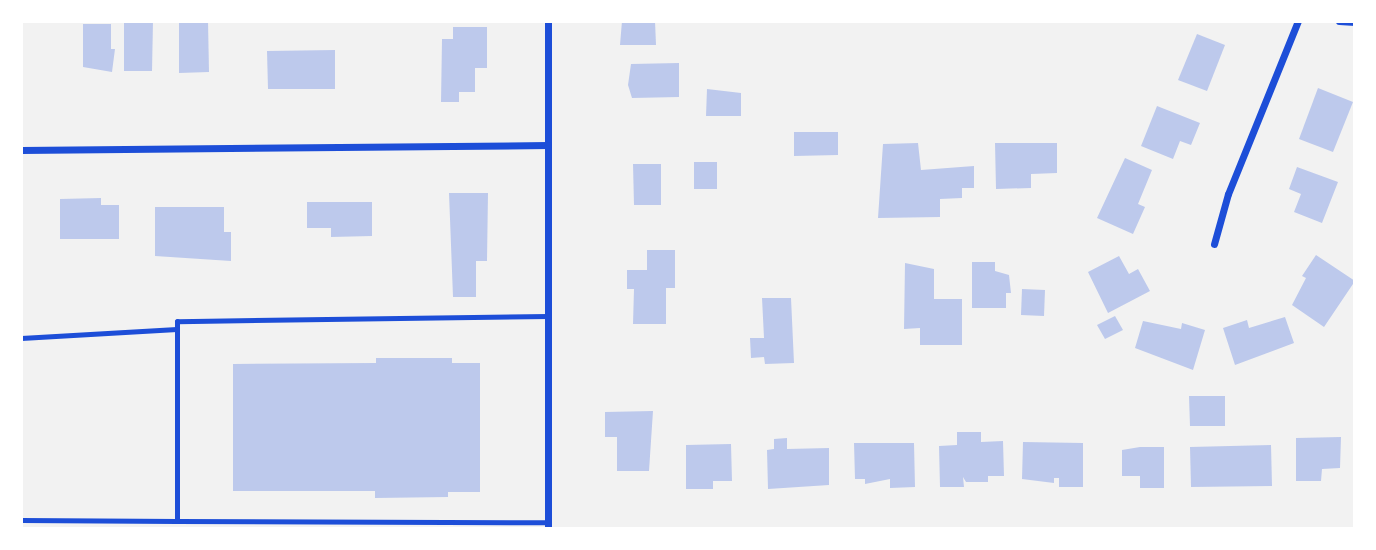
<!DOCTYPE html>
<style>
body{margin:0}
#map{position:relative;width:1376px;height:550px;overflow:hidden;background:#f2f2f2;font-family:Figtree,sans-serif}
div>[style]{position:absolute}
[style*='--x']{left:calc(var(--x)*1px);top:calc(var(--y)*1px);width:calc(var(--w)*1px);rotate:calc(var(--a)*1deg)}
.building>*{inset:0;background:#bdc9ec}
.service>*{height:5px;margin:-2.5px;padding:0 2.5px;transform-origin:2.5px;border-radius:2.5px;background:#1d4ed8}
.minor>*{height:7px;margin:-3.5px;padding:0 3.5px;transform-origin:3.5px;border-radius:3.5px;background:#1d4ed8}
span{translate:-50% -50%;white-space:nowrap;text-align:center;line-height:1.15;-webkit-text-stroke:5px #fff;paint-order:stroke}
.frame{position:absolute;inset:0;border:23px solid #fff;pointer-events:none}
</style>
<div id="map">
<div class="building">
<i style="clip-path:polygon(124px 21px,153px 21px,152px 71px,124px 71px)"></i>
<i style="clip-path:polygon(179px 21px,208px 21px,209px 72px,179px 73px)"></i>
<i style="clip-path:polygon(622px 21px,655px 21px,656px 45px,620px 45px)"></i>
<i style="clip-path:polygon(83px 24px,111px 24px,111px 49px,115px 49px,112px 72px,83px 67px)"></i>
<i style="clip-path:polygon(453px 27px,487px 27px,487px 68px,475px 68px,475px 92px,459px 92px,459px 102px,441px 102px,442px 39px,453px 39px)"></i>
<i style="clip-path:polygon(1197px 34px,1225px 45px,1207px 91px,1178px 80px)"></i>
<i style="clip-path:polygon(335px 50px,335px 89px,268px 89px,267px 51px)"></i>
<i style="clip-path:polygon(679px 63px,679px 97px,632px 98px,628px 85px,631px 64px)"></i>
<i style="clip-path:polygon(1318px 88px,1353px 102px,1333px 152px,1299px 139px)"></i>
<i style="clip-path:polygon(707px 89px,741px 93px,741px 116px,706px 116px)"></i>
<i style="clip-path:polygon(1157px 106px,1200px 123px,1191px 145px,1180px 141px,1173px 159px,1141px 146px)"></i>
<i style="clip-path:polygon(794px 132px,838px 132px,838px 155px,794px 156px)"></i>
<i style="clip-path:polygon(918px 143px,921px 170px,974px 166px,974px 188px,962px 188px,962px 198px,940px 199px,940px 217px,878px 218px,883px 144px)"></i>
<i style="clip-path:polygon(995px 143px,1057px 143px,1057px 173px,1031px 174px,1031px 188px,996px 189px)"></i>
<i style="clip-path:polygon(1125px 158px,1152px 170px,1138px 204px,1145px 207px,1133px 234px,1097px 218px)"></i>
<i style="clip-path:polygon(694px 162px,717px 162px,717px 189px,694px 189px)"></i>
<i style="clip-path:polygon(633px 164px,661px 164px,661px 205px,634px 205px)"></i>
<i style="clip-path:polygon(1297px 167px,1338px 182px,1322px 223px,1294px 212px,1301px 194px,1289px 189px)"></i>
<i style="clip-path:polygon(449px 193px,488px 193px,487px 261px,476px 261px,476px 297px,453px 297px)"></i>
<i style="clip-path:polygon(101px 198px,101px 205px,119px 205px,119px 239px,60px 239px,60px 199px)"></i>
<i style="clip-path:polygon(307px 202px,372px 202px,372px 236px,331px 237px,331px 228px,307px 228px)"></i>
<i style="clip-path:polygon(155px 207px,224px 207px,224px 232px,231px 232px,231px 261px,155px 256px)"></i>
<i style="clip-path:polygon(647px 250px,675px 250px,675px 288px,666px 288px,666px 324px,633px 324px,634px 289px,627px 289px,627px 270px,647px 270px)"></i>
<i style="clip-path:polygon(1316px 255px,1355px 281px,1324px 327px,1292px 305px,1306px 278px,1302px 276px)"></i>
<i style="clip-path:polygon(1119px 256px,1129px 274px,1138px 269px,1150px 291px,1108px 313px,1088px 272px)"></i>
<i style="clip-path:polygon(972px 262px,995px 262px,995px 271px,1009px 275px,1011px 293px,1006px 293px,1006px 308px,972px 308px)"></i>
<i style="clip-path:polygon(905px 263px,934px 269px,934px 299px,962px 299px,962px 345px,920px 345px,920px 328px,904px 329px)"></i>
<i style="clip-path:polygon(1022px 289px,1045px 290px,1044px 316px,1021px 315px)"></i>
<i style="clip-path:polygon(762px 298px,791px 298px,794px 363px,765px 364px,764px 357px,751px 358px,750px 338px,764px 338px)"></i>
<i style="clip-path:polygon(1115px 316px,1123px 330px,1105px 339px,1097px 325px)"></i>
<i style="clip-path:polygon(1285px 317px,1294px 343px,1235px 365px,1223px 328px,1247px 320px,1249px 328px)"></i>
<i style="clip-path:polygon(1143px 321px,1181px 329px,1182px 323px,1205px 330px,1193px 370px,1135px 348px)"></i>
<i style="clip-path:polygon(376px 358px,452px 358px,452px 363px,480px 363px,480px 492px,448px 492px,448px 497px,375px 498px,375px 491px,233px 491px,233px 364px,376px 363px)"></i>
<i style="clip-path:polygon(1189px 396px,1225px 396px,1225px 426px,1190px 426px)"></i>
<i style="clip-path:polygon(653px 411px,649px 471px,617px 471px,617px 437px,605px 437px,605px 412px)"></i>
<i style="clip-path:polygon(957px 432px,981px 432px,981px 442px,1003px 441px,1004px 476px,988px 476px,988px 482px,966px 482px,963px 477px,964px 487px,940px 487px,939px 446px,957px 445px)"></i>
<i style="clip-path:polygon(1341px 437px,1340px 468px,1322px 469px,1321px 481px,1296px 481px,1296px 438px)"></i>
<i style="clip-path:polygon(787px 438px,787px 449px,829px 448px,829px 485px,768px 489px,767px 450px,774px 449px,774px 439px)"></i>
<i style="clip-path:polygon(1023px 442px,1083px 443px,1083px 487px,1059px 487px,1059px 478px,1054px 478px,1054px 483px,1022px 479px)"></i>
<i style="clip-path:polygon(854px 443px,914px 443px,915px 487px,890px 488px,890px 479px,865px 484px,865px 479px,855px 479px)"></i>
<i style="clip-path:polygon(731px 444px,732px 481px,713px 481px,713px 489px,686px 489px,686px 445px)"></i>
<i style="clip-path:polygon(1271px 445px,1272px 486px,1191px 487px,1190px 447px)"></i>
<i style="clip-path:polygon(1140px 447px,1164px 447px,1164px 488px,1140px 488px,1140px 476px,1122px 476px,1122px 450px)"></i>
</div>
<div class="service">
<i style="--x:548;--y:316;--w:371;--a:179.2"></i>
<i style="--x:177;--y:321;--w:200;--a:90"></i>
<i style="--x:177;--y:521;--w:371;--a:0.2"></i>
<i style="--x:21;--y:338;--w:156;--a:-3.3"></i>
<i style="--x:21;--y:520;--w:156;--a:0.4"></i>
</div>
<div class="minor">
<i style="--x:548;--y:21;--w:508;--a:90"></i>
<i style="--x:1339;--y:21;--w:16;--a:4"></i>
<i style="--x:21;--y:150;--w:527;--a:-0.54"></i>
<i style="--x:1214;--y:244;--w:52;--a:-74.4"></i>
<i style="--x:1228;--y:194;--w:187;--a:-68"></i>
</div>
<div class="frame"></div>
</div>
